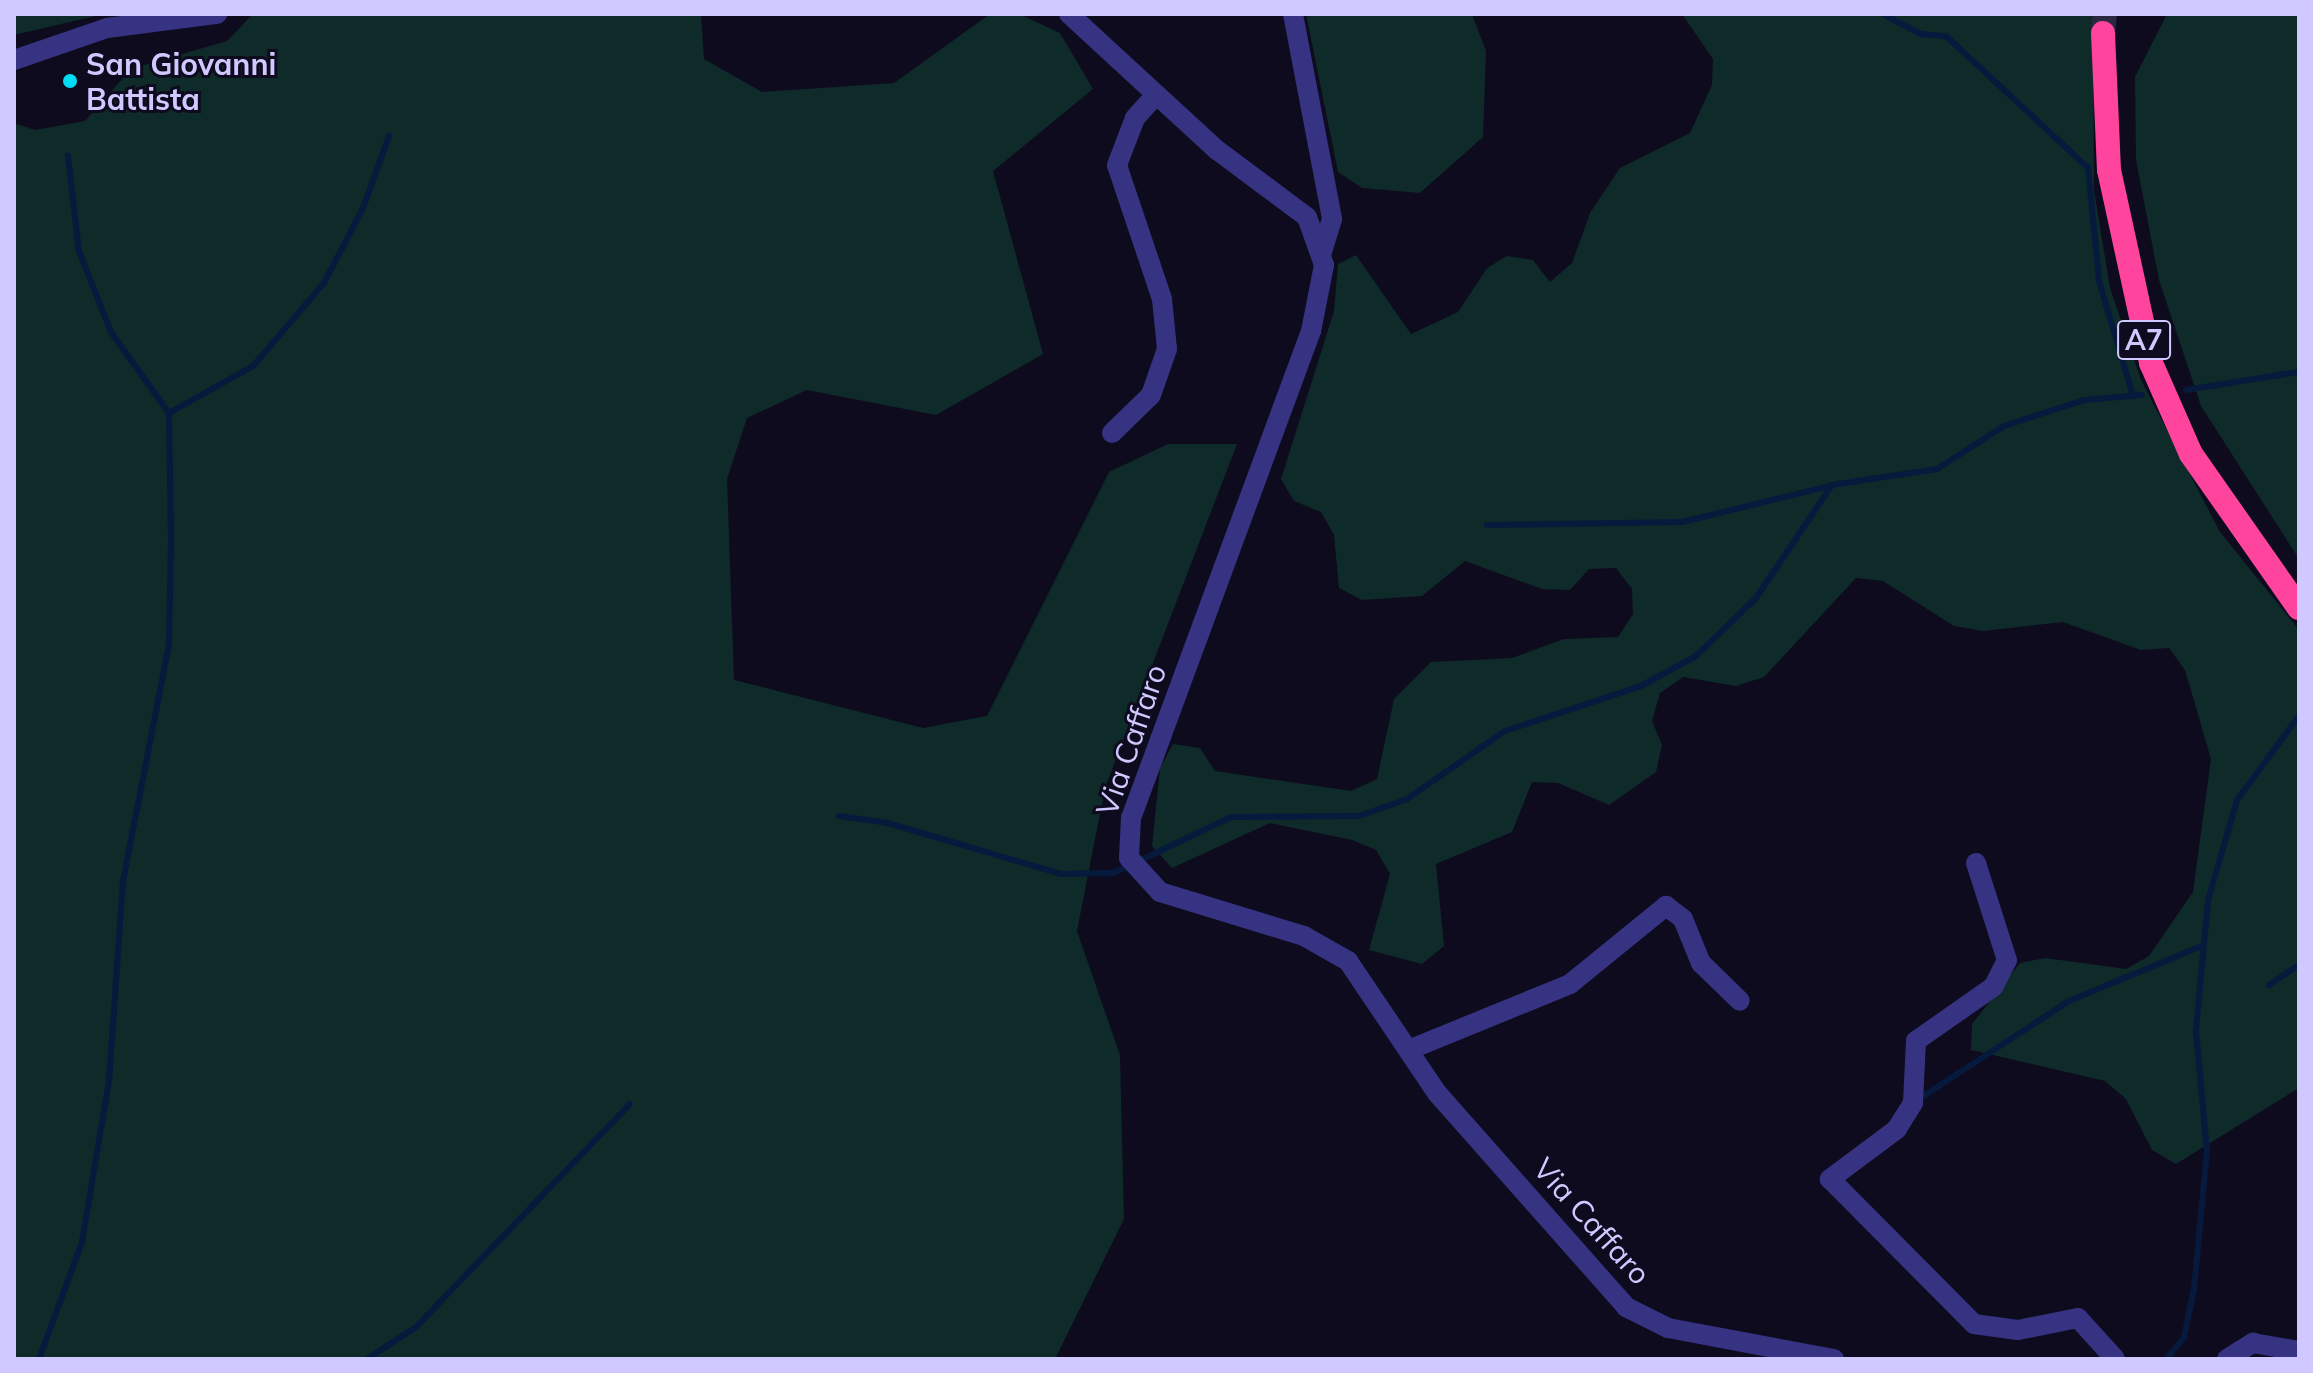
<!DOCTYPE html>
<style>
body{margin:0}
#map{position:relative;width:2313px;height:1373px;overflow:hidden;background:#0e0b1f;font-family:Mulish,sans-serif}
div>[style]{position:absolute}
[style*='--x']{left:calc(var(--x)*1px);top:calc(var(--y)*1px);width:calc(var(--w)*1px);rotate:calc(var(--a)*1deg)}
.green>*{inset:0;background:#0e2a29}
.stream>*{height:6px;margin:-3px;padding:0 3px;transform-origin:3px;border-radius:3px;background:#061a3e}
.highway-tunnel>*{height:24px;margin-top:-12px;transform-origin:0;background:repeating-linear-gradient(90deg,#2b2841 0 24px,transparent 0 36px)}
.minor>*{height:20px;margin:-10px;padding:0 10px;transform-origin:10px;border-radius:10px;background:#363382}
.highway>*{height:24px;margin:-12px;padding:0 12px;transform-origin:12px;border-radius:12px;background:#ff449e}
.dots>*{width:22px;height:22px;translate:-50% -50%;box-sizing:border-box;border:4px solid #0e0b1f;border-radius:50%}
span{translate:-50% -50%;white-space:nowrap;text-align:center;line-height:1.15;-webkit-text-stroke:6px #0e0b1f;paint-order:stroke}
.shield-label span{padding:2px 6px;background:#0e0b1f;border:2px solid;border-radius:6px;-webkit-text-stroke-width:0}
.shield-label{font-size:28px;color:#d0c9ff;font-weight:700}
.poi-label{font-size:30px;color:#d0c9ff;font-weight:700}
.left{translate:0 -50%;text-align:left}
.street-label{font-size:30px;color:#d0c9ff}
.frame{position:absolute;inset:0;border:16px solid #d0c9ff;pointer-events:none}
</style>
<div id="map">
<div class="green">
<i style="clip-path:polygon(14px 14px,104px 14px,14px 35px)"></i>
<i style="clip-path:polygon(253px 14px,701px 14px,704px 59px,762px 92px,894px 83px,990px 14px,1019px 14px,1060px 33px,1093px 89px,993px 171px,1043px 354px,936px 415px,807px 390px,747px 418px,727px 479px,734px 680px,923px 728px,987px 716px,1109px 472px,1168px 444px,1237px 444px,1105px 788px,1077px 931px,1120px 1055px,1124px 1219px,1055px 1359px,14px 1359px,14px 123px,35px 130px,85px 121px,131px 69px,227px 41px)"></i>
<i style="clip-path:polygon(1306px 14px,1472px 14px,1486px 51px,1483px 137px,1420px 193px,1362px 188px,1338px 172px)"></i>
<i style="clip-path:polygon(1682px 14px,2093px 14px,2094px 190px,2110px 288px,2141px 380px,2220px 532px,2299px 630px,2299px 1088px,2176px 1164px,2152px 1150px,2126px 1099px,2105px 1081px,1971px 1050px,1972px 1024px,2020px 963px,2045px 958px,2126px 969px,2149px 956px,2193px 892px,2211px 759px,2185px 670px,2169px 648px,2141px 650px,2063px 622px,1983px 631px,1954px 626px,1883px 581px,1856px 578px,1764px 677px,1736px 686px,1683px 677px,1660px 693px,1652px 721px,1662px 745px,1656px 772px,1609px 805px,1558px 783px,1532px 782px,1512px 832px,1436px 864px,1444px 946px,1422px 964px,1369px 950px,1390px 874px,1376px 850px,1352px 840px,1270px 823px,1172px 868px,1152px 846px,1160px 768px,1173px 744px,1200px 748px,1215px 771px,1351px 791px,1377px 779px,1394px 699px,1431px 662px,1512px 658px,1564px 639px,1618px 637px,1633px 614px,1632px 589px,1616px 568px,1589px 569px,1570px 590px,1542px 589px,1465px 561px,1422px 596px,1362px 600px,1339px 588px,1334px 535px,1321px 512px,1294px 501px,1281px 479px,1334px 311px,1338px 264px,1356px 255px,1411px 334px,1458px 312px,1487px 268px,1507px 256px,1533px 260px,1550px 282px,1572px 263px,1590px 213px,1620px 168px,1690px 133px,1712px 85px,1713px 59px)"></i>
<i style="clip-path:polygon(2167px 14px,2299px 14px,2299px 559px,2201px 406px,2159px 280px,2136px 160px,2135px 77px)"></i>
</div>
<div class="stream">
<i style="--x:1883;--y:14;--w:43;--a:27.8"></i>
<i style="--x:1921;--y:34;--w:25;--a:5"></i>
<i style="--x:1946;--y:36;--w:194;--a:42.9"></i>
<i style="--x:2088;--y:168;--w:114;--a:84.4"></i>
<i style="--x:2099;--y:281;--w:120;--a:73.5"></i>
<i style="--x:2186;--y:390;--w:114;--a:-9.1"></i>
<i style="--x:169;--y:413;--w:96;--a:-29.2"></i>
<i style="--x:253;--y:366;--w:109;--a:-49.5"></i>
<i style="--x:324;--y:283;--w:85;--a:-62.5"></i>
<i style="--x:363;--y:208;--w:77;--a:-70.1"></i>
<i style="--x:1487;--y:525;--w:195;--a:-0.9"></i>
<i style="--x:1682;--y:522;--w:161;--a:-13.7"></i>
<i style="--x:1838;--y:484;--w:100;--a:-8.6"></i>
<i style="--x:1937;--y:469;--w:80;--a:-32.7"></i>
<i style="--x:2004;--y:426;--w:84;--a:-18"></i>
<i style="--x:2084;--y:400;--w:58;--a:-4.9"></i>
<i style="--x:839;--y:816;--w:49;--a:8.1"></i>
<i style="--x:888;--y:823;--w:180;--a:16.4"></i>
<i style="--x:1061;--y:874;--w:52;--a:-1.1"></i>
<i style="--x:1113;--y:873;--w:17;--a:-24"></i>
<i style="--x:1139;--y:861;--w:102;--a:-25.6"></i>
<i style="--x:1231;--y:817;--w:128;--a:-0.4"></i>
<i style="--x:1359;--y:816;--w:51;--a:-19.5"></i>
<i style="--x:1407;--y:799;--w:119;--a:-34.8"></i>
<i style="--x:1505;--y:731;--w:143;--a:-18.3"></i>
<i style="--x:1641;--y:686;--w:63;--a:-28.6"></i>
<i style="--x:1696;--y:656;--w:83;--a:-44"></i>
<i style="--x:1756;--y:598;--w:136;--a:-56.1"></i>
<i style="--x:2269;--y:985;--w:36;--a:-34"></i>
<i style="--x:1919;--y:1099;--w:179;--a:-33.2"></i>
<i style="--x:2069;--y:1001;--w:144;--a:-22.5"></i>
<i style="--x:2168;--y:1357;--w:26;--a:-51"></i>
<i style="--x:2184;--y:1337;--w:49;--a:-78.2"></i>
<i style="--x:2194;--y:1289;--w:138;--a:-84.6"></i>
<i style="--x:2207;--y:1152;--w:122;--a:-95.2"></i>
<i style="--x:2196;--y:1030;--w:131;--a:-84.7"></i>
<i style="--x:2208;--y:900;--w:104;--a:-73.8"></i>
<i style="--x:2237;--y:800;--w:104;--a:-53.6"></i>
<i style="--x:39;--y:1359;--w:125;--a:-69.8"></i>
<i style="--x:82;--y:1242;--w:163;--a:-80.5"></i>
<i style="--x:109;--y:1081;--w:200;--a:-86"></i>
<i style="--x:123;--y:881;--w:240;--a:-79"></i>
<i style="--x:169;--y:645;--w:106;--a:-88.9"></i>
<i style="--x:171;--y:539;--w:126;--a:-90.9"></i>
<i style="--x:169;--y:413;--w:100;--a:-125.6"></i>
<i style="--x:111;--y:332;--w:87;--a:-111.6"></i>
<i style="--x:79;--y:251;--w:96;--a:-96.6"></i>
<i style="--x:367;--y:1359;--w:59;--a:-33.1"></i>
<i style="--x:416;--y:1327;--w:309;--a:-46.2"></i>
</div>
<div class="highway-tunnel">
<i style="--x:2103;--y:33;--w:19;--a:-84"></i>
</div>
<div class="minor">
<i style="--x:1069;--y:14;--w:201;--a:42.6"></i>
<i style="--x:1217;--y:150;--w:112;--a:36.7"></i>
<i style="--x:1307;--y:217;--w:51;--a:70.5"></i>
<i style="--x:1324;--y:265;--w:67;--a:101.1"></i>
<i style="--x:1311;--y:331;--w:519;--a:110.28"></i>
<i style="--x:1131;--y:818;--w:40;--a:92.9"></i>
<i style="--x:1129;--y:858;--w:46;--a:47.6"></i>
<i style="--x:1160;--y:892;--w:151;--a:17"></i>
<i style="--x:1304;--y:936;--w:51;--a:29.6"></i>
<i style="--x:1348;--y:961;--w:159;--a:56"></i>
<i style="--x:1437;--y:1093;--w:286;--a:48.5"></i>
<i style="--x:1626;--y:1307;--w:47;--a:26.6"></i>
<i style="--x:1668;--y:1328;--w:169;--a:10.6"></i>
<i style="--x:1293;--y:14;--w:209;--a:79.2"></i>
<i style="--x:1332;--y:219;--w:37;--a:107"></i>
<i style="--x:14;--y:60;--w:98;--a:-19"></i>
<i style="--x:107;--y:28;--w:111;--a:-7.3"></i>
<i style="--x:1112;--y:433;--w:54;--a:-44.3"></i>
<i style="--x:1151;--y:395;--w:49;--a:-70.8"></i>
<i style="--x:1167;--y:349;--w:50;--a:-95.7"></i>
<i style="--x:1162;--y:299;--w:141;--a:-108.6"></i>
<i style="--x:1117;--y:165;--w:50;--a:-69"></i>
<i style="--x:1135;--y:118;--w:30;--a:-48"></i>
<i style="--x:1976;--y:863;--w:102;--a:72.3"></i>
<i style="--x:2007;--y:960;--w:30;--a:117"></i>
<i style="--x:1993;--y:987;--w:94;--a:145"></i>
<i style="--x:1916;--y:1041;--w:62;--a:92.8"></i>
<i style="--x:1913;--y:1103;--w:31;--a:122"></i>
<i style="--x:1897;--y:1129;--w:84;--a:143.3"></i>
<i style="--x:1830;--y:1179;--w:204;--a:45.2"></i>
<i style="--x:1974;--y:1324;--w:44;--a:7.8"></i>
<i style="--x:2018;--y:1330;--w:61;--a:-11.3"></i>
<i style="--x:2078;--y:1318;--w:55;--a:47.9"></i>
<i style="--x:1411;--y:1049;--w:172;--a:-22.2"></i>
<i style="--x:1570;--y:984;--w:124;--a:-39.1"></i>
<i style="--x:1666;--y:906;--w:21;--a:37"></i>
<i style="--x:1683;--y:919;--w:48;--a:67.8"></i>
<i style="--x:1701;--y:963;--w:54;--a:44.3"></i>
<i style="--x:2227;--y:1359;--w:31;--a:-32"></i>
<i style="--x:2253;--y:1343;--w:47;--a:9.9"></i>
</div>
<div class="highway">
<i style="--x:2103;--y:33;--w:137;--a:87.5"></i>
<i style="--x:2109;--y:170;--w:198;--a:77.7"></i>
<i style="--x:2151;--y:363;--w:99;--a:66.3"></i>
<i style="--x:2191;--y:454;--w:188;--a:55"></i>
</div>
<div class="dots">
<i style="left:70px;top:81px;background:#00dcf4"></i>
</div>
<div class="shield-label">
<span style="left:2144px;top:340px">A7</span>
</div>
<div class="poi-label">
<span class="left" style="left:86px;top:81px">San Giovanni<br>Battista</span>
</div>
<div class="street-label">
<span style="left:1131px;top:740px;rotate:-71deg">Via Caffaro</span>
<span style="left:1592px;top:1221px;rotate:48deg">Via Caffaro</span>
</div>
<div class="frame"></div>
</div>
